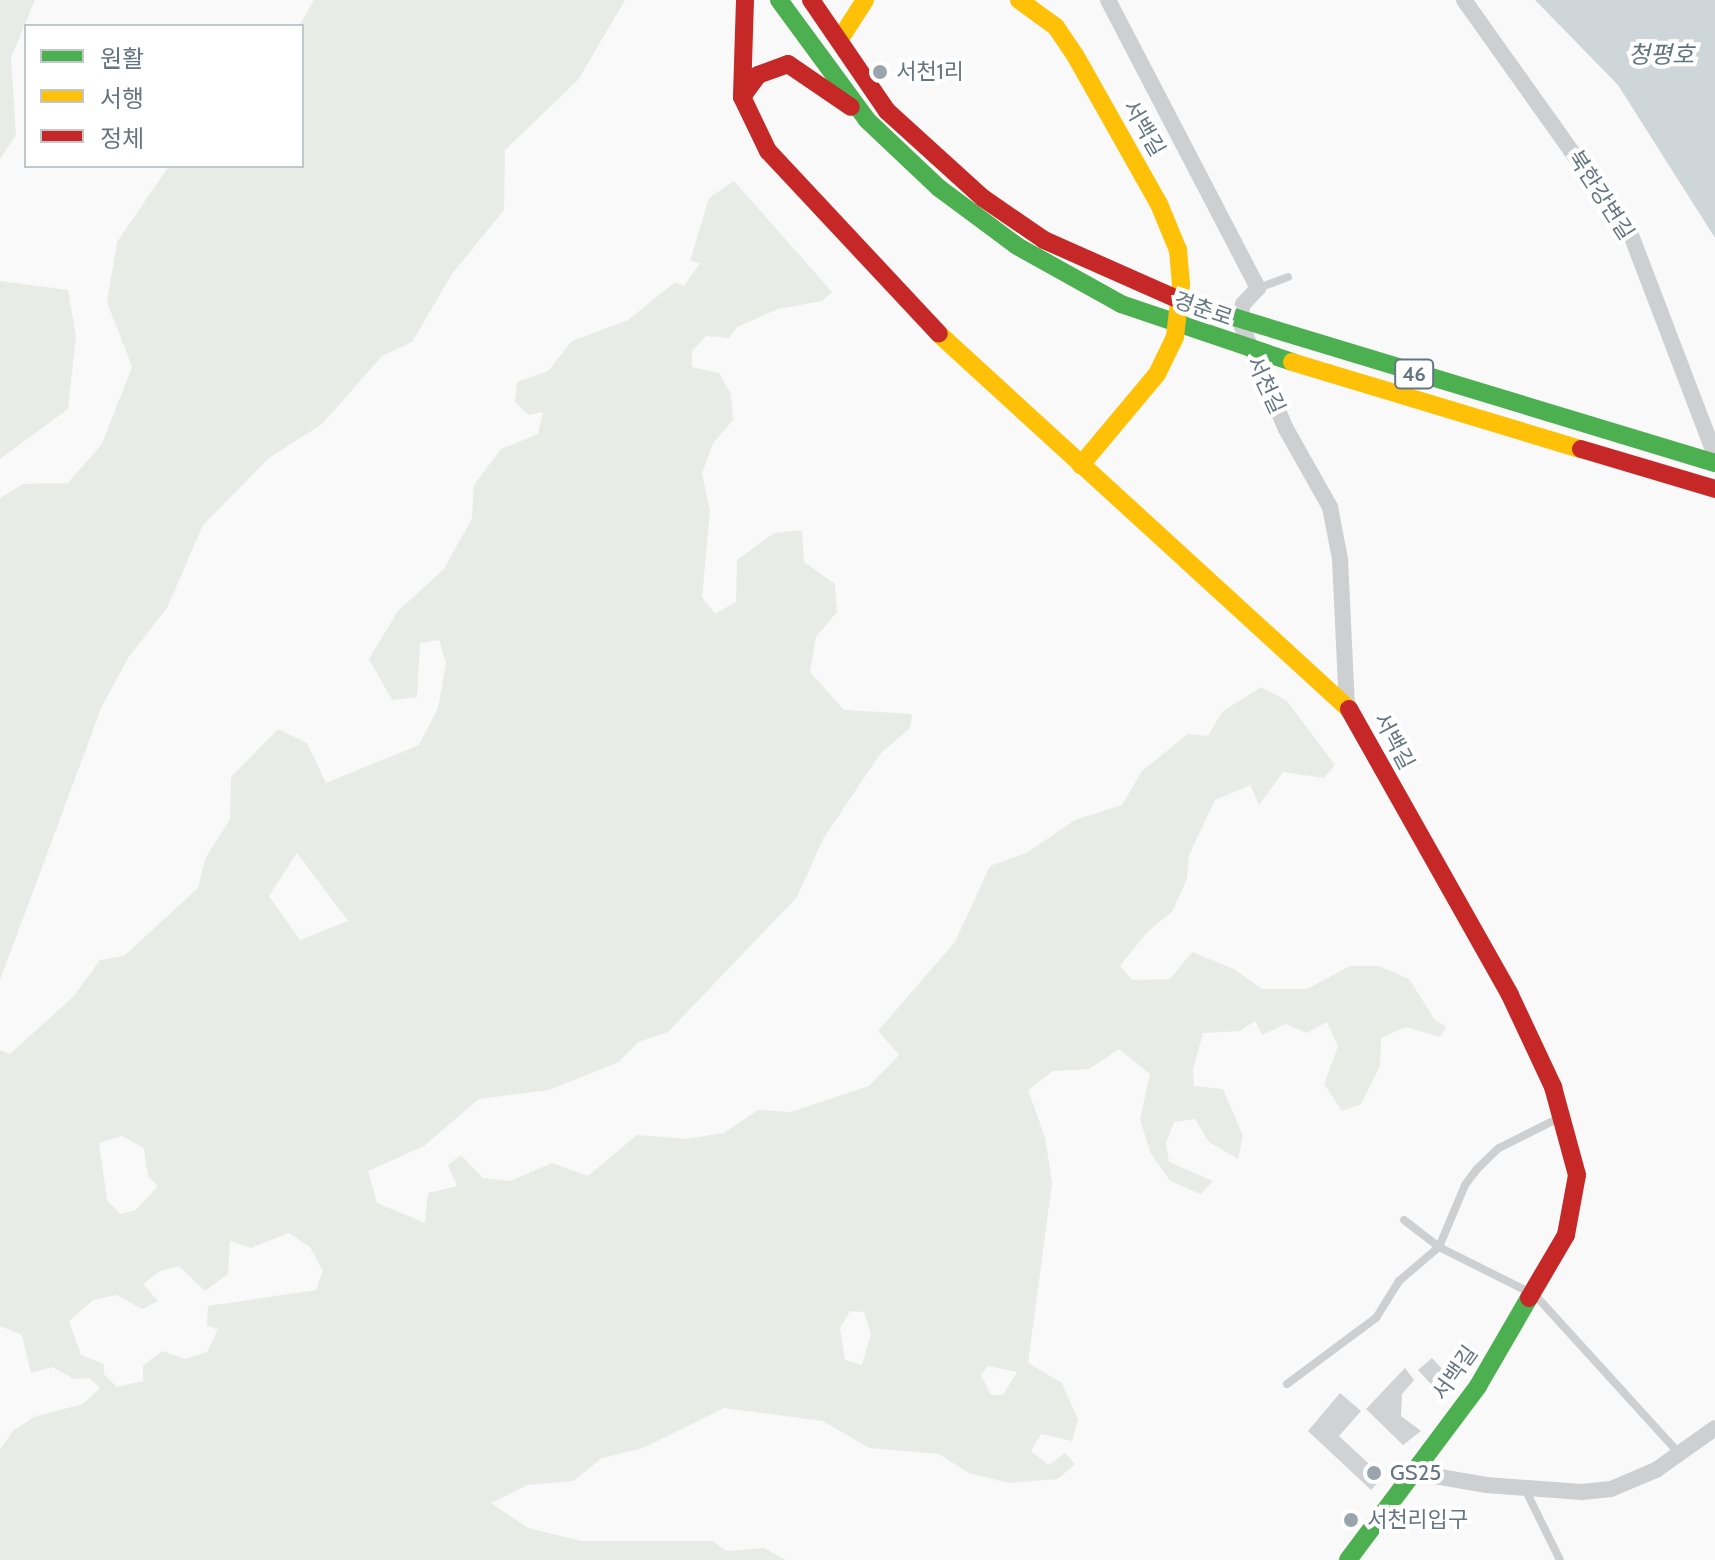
<!DOCTYPE html>
<meta charset="utf-8">
<style>
body{margin:0}
#map{position:relative;width:1715px;height:1560px;overflow:hidden;background:#f9f9f9;font-family:Cabin,"Noto Sans KR",sans-serif}
div>[style]{position:absolute}
[style*='--x']{left:calc(var(--x)*1px);top:calc(var(--y)*1px);width:calc(var(--w)*1px);rotate:calc(var(--a)*1deg)}
.green>*{inset:0;background:#e8ebe6}
.water>*{inset:0;background:#ced6d9}
.building>*{inset:0;background:#d0d2d3}
.lane>*{height:8px;margin:-4px;padding:0 4px;transform-origin:4px;border-radius:4px;background:#cecfd0}
.street>*{height:16px;margin:-8px;padding:0 8px;transform-origin:8px;border-radius:8px;background:#cecfd0}
.fast>*{height:18px;margin:-9px;padding:0 9px;transform-origin:9px;border-radius:9px;background:#4caf50}
.slow>*{height:18px;margin:-9px;padding:0 9px;transform-origin:9px;border-radius:9px;background:#ffc107}
.jam>*{height:18px;margin:-9px;padding:0 9px;transform-origin:9px;border-radius:9px;background:#c62828}
.dots>*{width:22px;height:22px;translate:-50% -50%;box-sizing:border-box;border:4px solid #fff;border-radius:50%}
span{translate:-50% -50%;white-space:nowrap;text-align:center;line-height:1.15;-webkit-text-stroke:8px #fff;paint-order:stroke}
.shield-label span{padding:2px 6px;background:#fff;border:2px solid;border-radius:6px;-webkit-text-stroke-width:0}
.shield-label{font-size:20px;color:#657683;font-weight:700}
.poi-label{font-size:22px;color:#657683}
.left{translate:0 -50%;text-align:left}
.street-label{font-size:22px;color:#657683}
.water-label{font-size:24px;color:#60757c;font-style:italic}
.legend{position:absolute;left:24px;top:24px;width:280px;height:144px;box-sizing:border-box;background:#fff;border:2px solid #c1c8cd;margin:0;padding:10px 14px;list-style:none;font-size:24px;color:#657683}
.legend li{display:flex;align-items:center;gap:16px;height:40px}
.legend b{width:40px;border:2px solid #c1c8cd}
</style>
<div id="map">
<div class="green">
<i style="clip-path:polygon(0 0,35px 0,11px 58px,16px 135px,0 159px)"></i>
<i style="clip-path:polygon(314px 0,625px 0,578px 80px,505px 150px,504px 210px,452px 274px,412px 342px,382px 356px,322px 424px,269px 458px,203px 525px,167px 608px,128px 658px,102px 706px,0 980px,0 498px,23px 484px,68px 483px,102px 444px,132px 367px,107px 302px,117px 242px,169px 166px,302px 166px,299px 26px)"></i>
<i style="clip-path:polygon(evenodd,734px 181px,832px 292px,822px 301px,778px 309px,737px 327px,729px 338px,706px 336px,692px 351px,692px 367px,719px 373px,731px 394px,733px 420px,713px 443px,702px 473px,710px 511px,702px 597px,715px 614px,736px 602px,737px 560px,774px 533px,802px 530px,804px 562px,835px 584px,837px 612px,816px 637px,810px 672px,844px 710px,912px 714px,910px 728px,880px 754px,823px 839px,797px 897px,668px 1032px,638px 1042px,619px 1062px,549px 1090px,479px 1099px,424px 1146px,368px 1171px,377px 1203px,425px 1223px,428px 1193px,457px 1186px,448px 1165px,461px 1155px,483px 1178px,510px 1181px,552px 1163px,588px 1176px,637px 1135px,686px 1139px,724px 1133px,758px 1110px,791px 1112px,869px 1086px,899px 1055px,878px 1031px,955px 942px,990px 866px,1028px 852px,1075px 820px,1122px 805px,1142px 771px,1188px 734px,1208px 736px,1222px 712px,1261px 687px,1287px 701px,1335px 765px,1324px 778px,1283px 772px,1259px 805px,1250px 785px,1215px 800px,1189px 855px,1187px 879px,1172px 912px,1148px 931px,1120px 966px,1132px 980px,1170px 979px,1192px 952px,1234px 969px,1262px 989px,1307px 989px,1350px 966px,1379px 966px,1409px 979px,1435px 1020px,1446px 1027px,1440px 1037px,1406px 1027px,1381px 1038px,1380px 1066px,1361px 1104px,1342px 1111px,1324px 1084px,1338px 1046px,1327px 1022px,1306px 1033px,1286px 1024px,1262px 1035px,1255px 1021px,1240px 1031px,1203px 1033px,1193px 1069px,1194px 1086px,1223px 1089px,1243px 1136px,1238px 1159px,1209px 1142px,1195px 1119px,1174px 1122px,1166px 1143px,1169px 1162px,1213px 1181px,1201px 1194px,1170px 1181px,1150px 1152px,1140px 1119px,1150px 1074px,1119px 1049px,1089px 1069px,1053px 1071px,1028px 1090px,1045px 1137px,1052px 1183px,1028px 1363px,1062px 1383px,1078px 1420px,1072px 1441px,1041px 1434px,1031px 1451px,1049px 1465px,1065px 1453px,1075px 1464px,1058px 1479px,1010px 1483px,969px 1473px,939px 1454px,869px 1448px,823px 1421px,724px 1408px,643px 1448px,602px 1458px,573px 1481px,527px 1485px,491px 1503px,528px 1528px,581px 1541px,712px 1541px,727px 1551px,764px 1548px,786px 1560px,0 1560px,0 1449px,13px 1431px,34px 1417px,83px 1404px,100px 1388px,89px 1378px,74px 1379px,52px 1367px,31px 1373px,22px 1335px,0 1326px,0 1050px,10px 1054px,74px 996px,100px 960px,124px 956px,198px 888px,205px 859px,230px 819px,231px 777px,278px 729px,307px 743px,326px 783px,419px 745px,438px 708px,446px 663px,439px 640px,420px 643px,417px 697px,392px 700px,369px 659px,398px 611px,444px 569px,472px 518px,474px 485px,501px 449px,538px 434px,543px 412px,529px 415px,515px 402px,517px 382px,548px 371px,572px 341px,628px 320px,675px 282px,684px 286px,700px 263px,690px 261px,709px 198px,734px 181px,297px 853px,348px 921px,300px 940px,269px 896px,297px 853px,734px 181px,122px 1136px,144px 1148px,148px 1177px,158px 1186px,136px 1210px,120px 1214px,107px 1200px,99px 1143px,122px 1136px,734px 181px,289px 1233px,310px 1247px,323px 1271px,316px 1290px,208px 1306px,207px 1326px,218px 1329px,207px 1352px,185px 1359px,162px 1351px,143px 1366px,143px 1381px,117px 1387px,104px 1374px,104px 1364px,81px 1355px,69px 1321px,93px 1300px,117px 1295px,142px 1309px,158px 1301px,143px 1284px,160px 1271px,179px 1266px,205px 1291px,228px 1274px,230px 1241px,251px 1248px,289px 1233px,734px 181px,850px 1311px,864px 1312px,871px 1334px,862px 1365px,845px 1360px,840px 1328px,850px 1311px,734px 181px,988px 1366px,1017px 1372px,1003px 1395px,991px 1395px,981px 1375px,988px 1366px)"></i>
<i style="clip-path:polygon(0 281px,68px 290px,76px 336px,68px 409px,0 459px)"></i>
</div>
<div class="water">
<i style="clip-path:polygon(1535px 0,1715px 0,1715px 238px,1618px 85px)"></i>
</div>
<div class="building">
<i style="clip-path:polygon(1432px 1358px,1455px 1383px,1441px 1395px,1418px 1370px)"></i>
<i style="clip-path:polygon(1405px 1368px,1414px 1380px,1402px 1394px,1401px 1416px,1421px 1431px,1403px 1445px,1366px 1409px)"></i>
<i style="clip-path:polygon(1340px 1393px,1361px 1411px,1339px 1436px,1383px 1477px,1371px 1490px,1308px 1431px)"></i>
</div>
<div class="lane">
<i style="--x:1258;--y:288;--w:32;--a:-20"></i>
<i style="--x:1404;--y:1220;--w:44;--a:37.6"></i>
<i style="--x:1439;--y:1247;--w:107;--a:26.6"></i>
<i style="--x:1535;--y:1295;--w:214;--a:47.7"></i>
<i style="--x:1287;--y:1384;--w:111;--a:-36.6"></i>
<i style="--x:1376;--y:1318;--w:44;--a:-58.1"></i>
<i style="--x:1399;--y:1281;--w:52;--a:-40.4"></i>
<i style="--x:1439;--y:1247;--w:67;--a:-67.2"></i>
<i style="--x:1465;--y:1185;--w:20;--a:-53"></i>
<i style="--x:1477;--y:1169;--w:30;--a:-44"></i>
<i style="--x:1499;--y:1148;--w:65;--a:-26.6"></i>
<i style="--x:1525;--y:1489;--w:79;--a:63.8"></i>
</div>
<div class="street">
<i style="--x:1108;--y:0;--w:325;--a:62.5"></i>
<i style="--x:1258;--y:288;--w:22;--a:133"></i>
<i style="--x:1243;--y:304;--w:16;--a:104"></i>
<i style="--x:1239;--y:320;--w:119;--a:66.7"></i>
<i style="--x:1286;--y:429;--w:90;--a:60.6"></i>
<i style="--x:1330;--y:507;--w:53;--a:79.1"></i>
<i style="--x:1340;--y:559;--w:146;--a:87.3"></i>
<i style="--x:1464;--y:0;--w:288;--a:54.6"></i>
<i style="--x:1631;--y:235;--w:235;--a:69.1"></i>
<i style="--x:1411;--y:1472;--w:76;--a:9.8"></i>
<i style="--x:1486;--y:1485;--w:96;--a:4.2"></i>
<i style="--x:1582;--y:1492;--w:29;--a:-6"></i>
<i style="--x:1611;--y:1489;--w:49;--a:-22.9"></i>
<i style="--x:1656;--y:1470;--w:72;--a:-35.4"></i>
</div>
<div class="fast">
<i style="--x:779;--y:0;--w:149;--a:53.7"></i>
<i style="--x:867;--y:120;--w:99;--a:43.4"></i>
<i style="--x:939;--y:188;--w:97;--a:36.6"></i>
<i style="--x:1017;--y:246;--w:119;--a:29.1"></i>
<i style="--x:1121;--y:304;--w:181;--a:18.7"></i>
<i style="--x:1184;--y:302;--w:555;--a:16.87"></i>
<i style="--x:1348;--y:1560;--w:217;--a:-53.2"></i>
<i style="--x:1478;--y:1386;--w:102;--a:-59.9"></i>
</div>
<div class="slow">
<i style="--x:1019;--y:0;--w:46;--a:36.1"></i>
<i style="--x:1056;--y:27;--w:34;--a:56"></i>
<i style="--x:1075;--y:55;--w:171;--a:60.6"></i>
<i style="--x:1159;--y:204;--w:50;--a:67.6"></i>
<i style="--x:1178;--y:250;--w:34;--a:85"></i>
<i style="--x:1181;--y:284;--w:53;--a:96.5"></i>
<i style="--x:1175;--y:337;--w:41;--a:115.9"></i>
<i style="--x:1157;--y:374;--w:119;--a:129.9"></i>
<i style="--x:840;--y:39;--w:46;--a:-57.3"></i>
<i style="--x:939;--y:334;--w:556;--a:42.45"></i>
<i style="--x:1292;--y:362;--w:302;--a:16.8"></i>
</div>
<div class="jam">
<i style="--x:745;--y:0;--w:97;--a:91.8"></i>
<i style="--x:742;--y:97;--w:27;--a:-54"></i>
<i style="--x:758;--y:75;--w:32;--a:-20"></i>
<i style="--x:788;--y:64;--w:76;--a:34.3"></i>
<i style="--x:811;--y:0;--w:135;--a:55.6"></i>
<i style="--x:887;--y:111;--w:130;--a:42.2"></i>
<i style="--x:983;--y:198;--w:74;--a:34.5"></i>
<i style="--x:1044;--y:240;--w:153;--a:23.9"></i>
<i style="--x:742;--y:97;--w:60;--a:64.3"></i>
<i style="--x:768;--y:151;--w:250;--a:46.9"></i>
<i style="--x:1581;--y:449;--w:140;--a:16.6"></i>
<i style="--x:1349;--y:709;--w:328;--a:60.6"></i>
<i style="--x:1510;--y:995;--w:102;--a:64.9"></i>
<i style="--x:1553;--y:1087;--w:91;--a:74.7"></i>
<i style="--x:1577;--y:1175;--w:61;--a:100.4"></i>
<i style="--x:1566;--y:1235;--w:73;--a:120.4"></i>
</div>
<div class="dots">
<i style="left:880px;top:72px;background:#99a4ac"></i>
<i style="left:1374px;top:1473px;background:#99a4ac"></i>
<i style="left:1351px;top:1520px;background:#99a4ac"></i>
</div>
<div class="shield-label">
<span style="left:1414px;top:374px">46</span>
</div>
<div class="poi-label">
<span class="left" style="left:896px;top:72px">서천1리</span>
<span class="left" style="left:1390px;top:1473px">GS25</span>
<span class="left" style="left:1367px;top:1520px">서천리입구</span>
</div>
<div class="street-label">
<span style="left:1144px;top:128px;rotate:60deg">서백길</span>
<span style="left:1601px;top:195px;rotate:57deg">북한강변길</span>
<span style="left:1203px;top:309px;rotate:19deg">경춘로</span>
<span style="left:1266px;top:385px;rotate:65deg">서천길</span>
<span style="left:1394px;top:741px;rotate:62deg">서백길</span>
<span style="left:1455px;top:1373px;rotate:-55deg">서백길</span>
</div>
<div class="water-label">
<span style="left:1661px;top:55px">청평호</span>
</div>
<ul class="legend">
<li><b style="height:10px;background:#4caf50"></b>원활</li>
<li><b style="height:10px;background:#ffc107"></b>서행</li>
<li><b style="height:10px;background:#c62828"></b>정체</li>
</ul>
</div>
